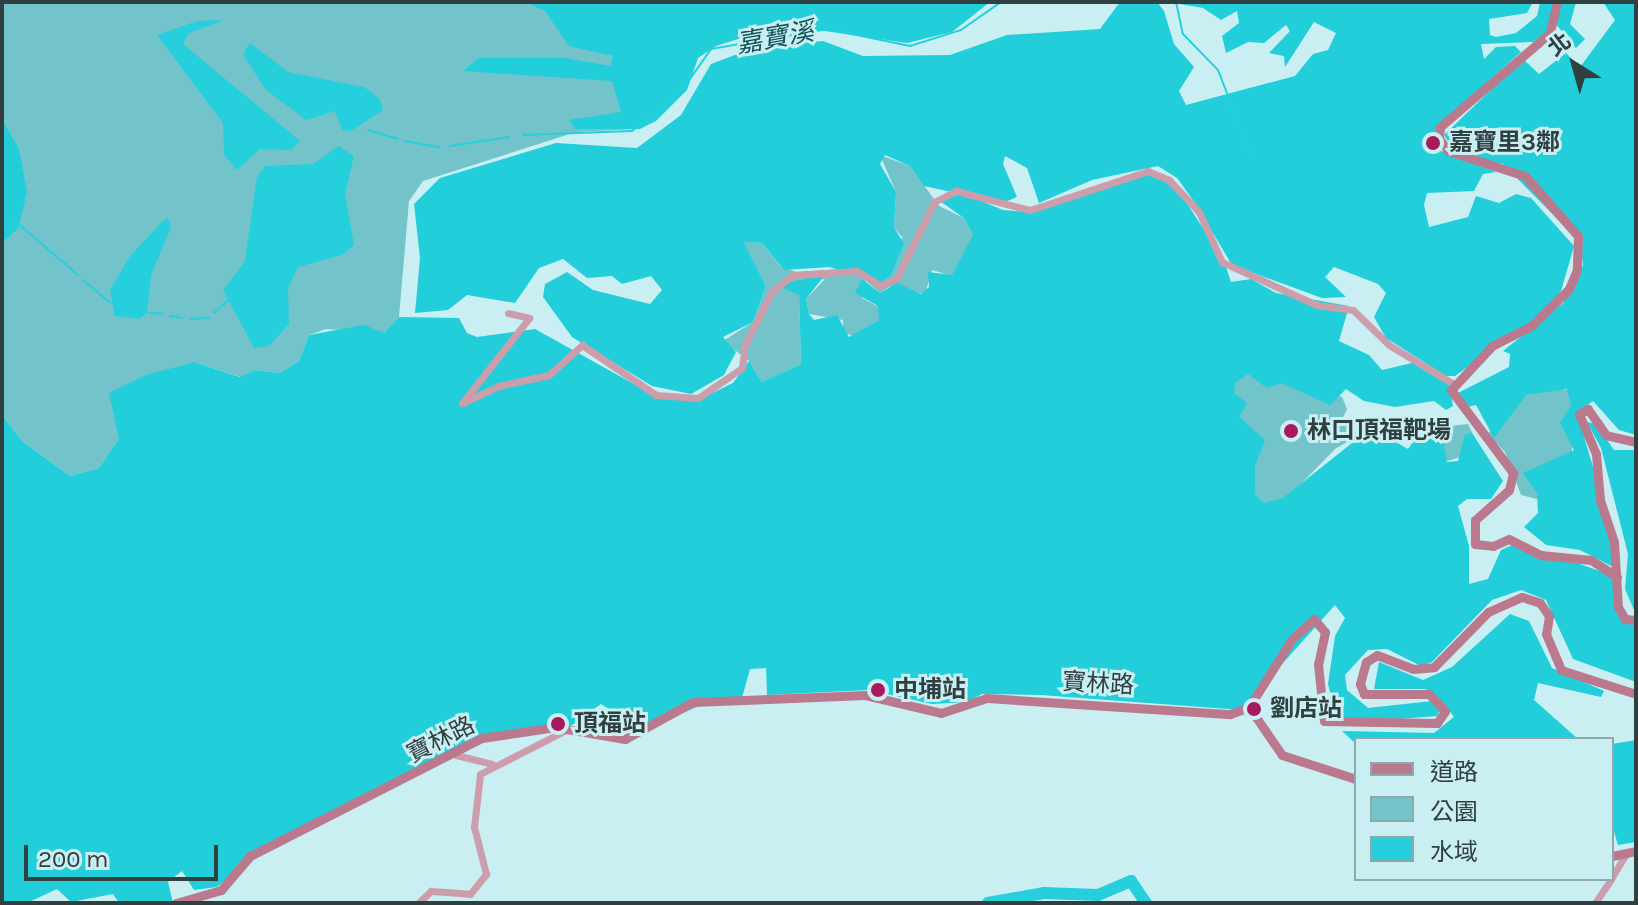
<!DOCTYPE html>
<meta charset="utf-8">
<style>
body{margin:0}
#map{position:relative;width:1638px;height:905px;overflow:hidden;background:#caeff3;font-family:Karla,"Noto Sans TC",sans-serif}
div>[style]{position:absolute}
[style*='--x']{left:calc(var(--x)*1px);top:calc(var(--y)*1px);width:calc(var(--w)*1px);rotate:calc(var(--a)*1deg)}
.green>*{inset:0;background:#72c3ca}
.forest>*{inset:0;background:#21ceda}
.water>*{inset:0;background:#25d0dc}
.stream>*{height:2px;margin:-1px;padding:0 1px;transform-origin:1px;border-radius:1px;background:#25d0dc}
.river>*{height:12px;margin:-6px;padding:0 6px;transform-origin:6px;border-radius:6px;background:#25d0dc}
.street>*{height:7px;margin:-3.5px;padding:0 3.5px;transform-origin:3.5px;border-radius:3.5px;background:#cc9eab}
.secondary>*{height:9px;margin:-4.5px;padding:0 4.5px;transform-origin:4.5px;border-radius:4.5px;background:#bb798e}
.dots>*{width:22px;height:22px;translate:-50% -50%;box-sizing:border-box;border:4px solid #caeff3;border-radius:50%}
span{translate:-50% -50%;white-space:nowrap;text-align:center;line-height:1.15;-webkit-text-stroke:6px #caeff3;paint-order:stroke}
.poi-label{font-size:24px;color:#303f40;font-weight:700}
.left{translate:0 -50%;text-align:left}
.street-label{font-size:24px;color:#303f40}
.water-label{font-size:26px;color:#105358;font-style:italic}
.frame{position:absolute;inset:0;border:4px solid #303f40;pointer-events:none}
.legend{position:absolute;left:1354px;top:737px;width:260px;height:144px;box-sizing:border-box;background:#caeff3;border:2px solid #8ca9ab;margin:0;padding:10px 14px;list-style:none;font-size:24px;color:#303f40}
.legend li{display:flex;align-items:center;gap:16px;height:40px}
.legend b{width:40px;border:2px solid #8ca9ab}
.north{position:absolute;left:1534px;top:24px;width:80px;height:80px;-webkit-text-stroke:6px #caeff3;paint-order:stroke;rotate:323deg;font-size:22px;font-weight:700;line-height:32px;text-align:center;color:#303f40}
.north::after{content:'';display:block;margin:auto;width:28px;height:36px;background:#303f40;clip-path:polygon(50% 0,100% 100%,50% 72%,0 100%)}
.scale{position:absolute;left:24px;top:845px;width:194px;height:36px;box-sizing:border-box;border:4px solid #303f40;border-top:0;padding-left:10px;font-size:24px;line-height:28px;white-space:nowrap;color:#303f40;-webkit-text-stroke:6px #caeff3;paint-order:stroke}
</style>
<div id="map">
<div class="green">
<i style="clip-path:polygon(2px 2px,532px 2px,612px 57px,638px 129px,576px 132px,423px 181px,409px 201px,399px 317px,384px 333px,326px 329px,309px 335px,299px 361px,280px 373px,256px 370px,241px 377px,195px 362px,119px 438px,99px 468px,70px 476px,22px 441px,2px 415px,2px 244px,18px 229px,19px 150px,2px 119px)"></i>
<i style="clip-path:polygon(880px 155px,910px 166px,939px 206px,964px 218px,973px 235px,970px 248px,952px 276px,932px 270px,925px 294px,889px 287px,880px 293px,865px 280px,862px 298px,879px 307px,879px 320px,853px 336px,843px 332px,843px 320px,809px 314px,806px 299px,825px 279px,788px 282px,799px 295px,801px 364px,762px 382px,749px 361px,723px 341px,753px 322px,766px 286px,744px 242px,762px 243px,781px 267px,797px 272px,842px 269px,903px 238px,894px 228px,896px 192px)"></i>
<i style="clip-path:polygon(1181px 338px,1342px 397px,1347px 409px,1341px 422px,1359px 435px,1335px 449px,1263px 523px)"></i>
<i style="clip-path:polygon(1522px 388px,1572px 390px,1572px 467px,1552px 503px,1521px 495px,1505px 452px,1488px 434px)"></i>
<i style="clip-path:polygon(1468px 424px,1481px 451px,1427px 467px,1440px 427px)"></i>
</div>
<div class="forest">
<i style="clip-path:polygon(526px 2px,990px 2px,952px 32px,907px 43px,818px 30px,751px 35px,716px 46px,698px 58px,687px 90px,656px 121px,640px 129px,575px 129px,569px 120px,621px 112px,612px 81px,463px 71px,479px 58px,564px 58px,611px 66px,612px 56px,569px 46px,545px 11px)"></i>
<i style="clip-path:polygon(1120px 2px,1157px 2px,1164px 11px,1174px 44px,1194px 67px,1179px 91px,1186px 105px,1295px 76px,1313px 54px,1328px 50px,1336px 33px,1314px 22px,1285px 67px,1284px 56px,1269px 53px,1290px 31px,1286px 25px,1264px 43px,1248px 42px,1226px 53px,1222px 36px,1239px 23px,1237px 11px,1221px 20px,1203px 8px,1168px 2px,1533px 2px,1527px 13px,1489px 19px,1490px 35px,1496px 37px,1516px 33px,1537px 16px,1540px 2px,1556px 2px,1548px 33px,1533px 42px,1481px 44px,1484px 59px,1496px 47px,1515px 46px,1521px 52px,1438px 126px,1441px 151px,1496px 172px,1483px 174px,1474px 191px,1427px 193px,1424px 205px,1429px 227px,1468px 217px,1476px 196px,1499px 203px,1516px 194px,1531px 198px,1574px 246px,1561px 291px,1542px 314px,1455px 376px,1446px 376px,1386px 338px,1374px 317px,1386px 293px,1378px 284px,1334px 267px,1325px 277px,1346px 297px,1322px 298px,1232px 265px,1195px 203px,1177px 178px,1158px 166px,1092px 180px,1039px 203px,1027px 168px,1005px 156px,1003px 164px,1017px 197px,1002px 203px,924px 186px,910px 166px,885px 155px,880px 164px,896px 192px,894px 228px,904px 243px,891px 275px,881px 282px,829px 267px,784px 270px,762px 243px,744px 242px,766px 286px,753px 322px,723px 337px,736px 352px,724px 375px,691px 394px,652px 386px,572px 337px,543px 297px,545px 284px,567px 272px,593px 290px,650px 304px,662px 290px,651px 276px,622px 284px,612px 276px,587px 278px,563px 259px,539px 268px,515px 303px,467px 295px,448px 310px,415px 313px,420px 258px,414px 204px,440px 178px,556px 143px,637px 148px,681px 115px,711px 64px,759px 46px,823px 41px,863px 56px,950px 55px,1007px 35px,1100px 29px)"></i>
<i style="clip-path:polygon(1562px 2px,1576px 2px,1570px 24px,1585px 39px,1576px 48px,1555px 23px)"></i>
<i style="clip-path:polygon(1603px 2px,1636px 2px,1636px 435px,1619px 430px,1593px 401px,1577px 413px,1620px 558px,1613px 567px,1580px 550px,1546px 545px,1524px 527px,1538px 513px,1537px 493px,1523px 473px,1574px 450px,1560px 423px,1571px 405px,1567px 389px,1526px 395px,1494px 438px,1476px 405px,1464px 408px,1454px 395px,1509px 367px,1510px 354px,1503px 351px,1563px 303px,1583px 265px,1580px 242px,1502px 163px,1498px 167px,1452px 147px,1444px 135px,1523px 59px,1539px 74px,1566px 53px,1580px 67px,1615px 20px)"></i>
<i style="clip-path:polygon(2px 119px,19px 149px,27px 192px,18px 229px,2px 244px)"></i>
<i style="clip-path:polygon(1152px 173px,1179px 191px,1224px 261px,1231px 282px,1251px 279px,1276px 293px,1349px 306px,1339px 341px,1369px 355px,1382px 370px,1416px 362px,1449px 382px,1453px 406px,1446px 410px,1434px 401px,1395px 407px,1364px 401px,1346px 389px,1330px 405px,1282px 383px,1267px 388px,1248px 374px,1235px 383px,1234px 393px,1247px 403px,1239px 417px,1265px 440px,1255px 466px,1255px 494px,1263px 503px,1283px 498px,1357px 439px,1387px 437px,1408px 449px,1421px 431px,1449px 418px,1452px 424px,1441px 430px,1447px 462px,1458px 461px,1465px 435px,1472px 433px,1503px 481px,1491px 499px,1467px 499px,1458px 506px,1469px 546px,1469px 584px,1488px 579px,1501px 550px,1517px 543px,1609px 574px,1617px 583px,1620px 610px,1636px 624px,1636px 682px,1573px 659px,1546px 600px,1521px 590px,1492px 600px,1432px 662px,1421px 666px,1387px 649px,1368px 650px,1345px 675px,1347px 690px,1368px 708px,1432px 701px,1442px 706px,1437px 716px,1348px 723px,1336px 716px,1328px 684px,1335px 636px,1345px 618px,1335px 605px,1241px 710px,1041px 695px,982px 694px,967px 702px,932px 704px,869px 690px,767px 695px,766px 668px,750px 669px,742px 698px,713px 700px,643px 730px,601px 704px,572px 725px,475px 744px,266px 846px,217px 887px,194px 890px,182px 871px,168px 882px,173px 903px,119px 903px,113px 894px,71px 902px,57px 889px,27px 903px,2px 903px,2px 415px,22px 441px,70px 476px,99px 468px,119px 438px,109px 393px,146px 375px,195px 362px,240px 377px,255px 370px,280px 373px,299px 361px,309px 335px,364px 325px,384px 333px,399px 317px,459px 318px,467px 333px,477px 337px,535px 329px,659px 398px,698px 400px,733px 383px,749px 361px,762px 382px,801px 364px,799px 295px,783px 288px,788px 282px,824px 276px,806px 299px,809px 314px,814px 320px,837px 315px,849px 337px,879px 320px,878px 306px,855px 293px,862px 279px,880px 293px,897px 283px,921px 294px,929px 287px,928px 272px,952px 275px,973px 235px,964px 218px,937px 199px,964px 194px,1003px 210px,1028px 212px)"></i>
<i style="clip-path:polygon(1587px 422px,1596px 424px,1614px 450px,1636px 450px,1634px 610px,1625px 589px,1628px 554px,1601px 448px)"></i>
<i style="clip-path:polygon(1510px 614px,1529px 621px,1552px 668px,1604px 691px,1601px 697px,1538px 683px,1534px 700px,1578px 739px,1356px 739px,1356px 744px,1342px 731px,1434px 733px,1454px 717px,1446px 706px,1425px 689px,1374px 689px,1379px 662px,1423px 680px,1452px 667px)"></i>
<i style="clip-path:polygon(1636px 740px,1636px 842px,1618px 845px,1612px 825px,1612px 744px)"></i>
</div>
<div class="water">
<i style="clip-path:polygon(224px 20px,189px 33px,183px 44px,300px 141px,291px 150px,260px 149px,237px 170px,224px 155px,223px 123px,157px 35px,197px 21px)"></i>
<i style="clip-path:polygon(250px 43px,288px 72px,364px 87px,380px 99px,383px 110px,351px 131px,342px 130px,335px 111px,306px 120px,265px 89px,243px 54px)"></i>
<i style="clip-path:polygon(339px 146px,354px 156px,345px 194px,354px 245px,342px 255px,298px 267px,288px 288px,289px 324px,269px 346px,254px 348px,223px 290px,245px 261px,257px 177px,265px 166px,313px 164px)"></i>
<i style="clip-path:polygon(167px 217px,171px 227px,151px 275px,147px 313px,139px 319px,115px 316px,110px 290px,130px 256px)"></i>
</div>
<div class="stream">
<i style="--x:1176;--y:2;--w:33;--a:78"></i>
<i style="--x:1183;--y:34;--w:50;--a:45.8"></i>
<i style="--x:1218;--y:70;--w:91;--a:68.8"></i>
<i style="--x:368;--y:130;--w:31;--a:17"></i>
<i style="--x:523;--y:135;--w:109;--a:-2.1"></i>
<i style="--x:632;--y:131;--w:63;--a:-38.5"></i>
<i style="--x:681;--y:92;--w:52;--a:-55.1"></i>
<i style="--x:711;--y:49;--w:118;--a:-9.8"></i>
<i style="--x:827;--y:29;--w:85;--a:11.6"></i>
<i style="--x:910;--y:46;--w:53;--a:-17.4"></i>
<i style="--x:961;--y:30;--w:49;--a:-35"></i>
<i style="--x:404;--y:141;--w:36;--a:10"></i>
<i style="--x:450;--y:146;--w:60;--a:-8.7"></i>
<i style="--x:2;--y:210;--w:100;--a:40.5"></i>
<i style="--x:83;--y:280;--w:35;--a:40"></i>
<i style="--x:147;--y:312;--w:15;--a:8"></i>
<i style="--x:214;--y:313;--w:21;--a:-43"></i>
<i style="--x:170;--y:316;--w:12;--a:9"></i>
<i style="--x:191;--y:319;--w:18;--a:-3"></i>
</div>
<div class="river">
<i style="--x:988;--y:903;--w:57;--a:-10.1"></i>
<i style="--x:1044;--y:893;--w:54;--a:2.1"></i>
<i style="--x:1098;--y:895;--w:36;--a:-23"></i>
<i style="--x:1131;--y:881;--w:27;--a:56"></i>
</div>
<div class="street">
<i style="--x:508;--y:313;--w:22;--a:13"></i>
<i style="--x:529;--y:318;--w:108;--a:128.2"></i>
<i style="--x:462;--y:403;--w:40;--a:-25"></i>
<i style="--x:498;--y:386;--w:52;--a:-12.2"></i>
<i style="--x:549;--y:375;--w:45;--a:-42.3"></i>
<i style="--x:582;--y:345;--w:89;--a:34"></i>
<i style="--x:656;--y:395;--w:42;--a:4.1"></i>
<i style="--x:698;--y:398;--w:53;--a:-34.3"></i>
<i style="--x:742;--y:368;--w:23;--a:-83"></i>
<i style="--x:745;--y:345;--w:60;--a:-63.4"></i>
<i style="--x:772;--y:291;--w:26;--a:-37"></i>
<i style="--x:793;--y:275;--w:64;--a:-3.6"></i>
<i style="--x:857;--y:271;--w:28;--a:32"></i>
<i style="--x:881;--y:286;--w:18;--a:-27"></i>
<i style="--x:897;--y:278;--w:85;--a:-64"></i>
<i style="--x:934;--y:202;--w:25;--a:-27"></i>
<i style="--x:956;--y:191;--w:76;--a:14.4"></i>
<i style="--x:1030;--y:210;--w:124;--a:-18.3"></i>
<i style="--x:1148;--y:171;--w:23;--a:23"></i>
<i style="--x:1169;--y:180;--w:44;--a:46.8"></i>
<i style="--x:1199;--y:212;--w:55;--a:65.3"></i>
<i style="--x:1222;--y:262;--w:104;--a:24.4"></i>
<i style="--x:1317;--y:305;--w:36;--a:8"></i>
<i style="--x:1353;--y:310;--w:50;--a:44.2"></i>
<i style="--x:1389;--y:345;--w:74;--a:31.1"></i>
<i style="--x:456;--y:755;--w:37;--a:14"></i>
<i style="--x:1612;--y:877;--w:27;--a:-59"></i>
<i style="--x:418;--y:903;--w:18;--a:-43"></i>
<i style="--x:431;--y:891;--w:39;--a:4"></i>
<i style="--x:470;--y:894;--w:26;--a:-51"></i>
<i style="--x:486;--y:874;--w:49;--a:-104.3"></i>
<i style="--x:474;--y:827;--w:53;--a:-83.5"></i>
<i style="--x:480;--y:774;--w:99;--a:-27.1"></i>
<i style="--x:1595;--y:903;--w:29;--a:-56"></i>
</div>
<div class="secondary">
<i style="--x:1557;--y:2;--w:32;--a:103"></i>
<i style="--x:1550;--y:33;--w:145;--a:139.5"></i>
<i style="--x:1440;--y:127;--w:11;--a:95"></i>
<i style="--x:1439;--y:138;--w:16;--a:55"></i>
<i style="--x:1448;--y:151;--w:81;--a:18"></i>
<i style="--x:1525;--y:176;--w:80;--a:48.5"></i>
<i style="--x:1578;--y:236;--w:34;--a:92"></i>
<i style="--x:1577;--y:270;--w:21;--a:113"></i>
<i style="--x:1569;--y:289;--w:53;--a:135.8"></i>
<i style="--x:1531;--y:326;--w:44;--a:152.9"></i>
<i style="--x:1492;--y:346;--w:60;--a:133"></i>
<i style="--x:1451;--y:390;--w:104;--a:53.2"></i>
<i style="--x:1513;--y:473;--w:17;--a:103"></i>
<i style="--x:1509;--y:490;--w:45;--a:138.6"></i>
<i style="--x:1475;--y:520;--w:24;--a:90"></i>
<i style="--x:1475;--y:544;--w:18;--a:6"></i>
<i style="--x:1493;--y:546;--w:17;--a:-24"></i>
<i style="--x:1509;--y:539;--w:36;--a:27"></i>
<i style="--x:1541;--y:555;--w:50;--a:5.7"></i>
<i style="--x:1591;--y:560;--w:31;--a:33"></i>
<i style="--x:1636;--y:442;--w:31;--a:-167"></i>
<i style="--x:1606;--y:435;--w:32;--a:-125"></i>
<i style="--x:1588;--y:409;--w:10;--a:151"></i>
<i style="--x:1579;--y:414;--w:43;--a:67"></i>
<i style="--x:1596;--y:454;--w:46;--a:85"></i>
<i style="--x:1600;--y:500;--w:44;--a:71.6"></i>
<i style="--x:1614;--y:542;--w:65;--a:86.5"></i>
<i style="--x:1618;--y:607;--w:14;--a:60"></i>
<i style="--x:1625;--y:619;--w:11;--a:5"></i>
<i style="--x:1249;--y:707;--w:58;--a:55.5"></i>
<i style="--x:1282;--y:755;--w:78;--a:18"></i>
<i style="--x:1612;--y:856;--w:25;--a:-12"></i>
<i style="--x:176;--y:903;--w:47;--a:-16.1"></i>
<i style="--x:221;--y:890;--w:45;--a:-49.5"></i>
<i style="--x:250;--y:856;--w:260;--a:-27"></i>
<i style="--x:482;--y:738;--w:74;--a:-8.6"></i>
<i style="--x:555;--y:727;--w:71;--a:9.7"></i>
<i style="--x:625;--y:739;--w:77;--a:-28.6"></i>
<i style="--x:693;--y:702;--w:172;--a:-2.3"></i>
<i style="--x:865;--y:695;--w:78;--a:13.3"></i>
<i style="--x:941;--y:713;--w:48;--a:-18.1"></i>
<i style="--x:987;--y:698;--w:244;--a:3.8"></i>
<i style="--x:1230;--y:714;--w:20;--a:-20"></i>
<i style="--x:1249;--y:707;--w:80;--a:-57.7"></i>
<i style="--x:1292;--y:639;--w:30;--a:-42"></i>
<i style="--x:1314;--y:619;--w:17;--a:50"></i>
<i style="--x:1325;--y:632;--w:33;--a:102"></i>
<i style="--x:1318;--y:664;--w:57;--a:84"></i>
<i style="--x:1324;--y:721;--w:113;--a:1"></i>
<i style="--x:1437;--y:723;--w:14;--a:-56"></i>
<i style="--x:1445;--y:711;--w:23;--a:-133"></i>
<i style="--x:1429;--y:694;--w:65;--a:180"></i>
<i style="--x:1364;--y:694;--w:11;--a:-112"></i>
<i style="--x:1360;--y:684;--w:23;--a:-75"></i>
<i style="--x:1366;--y:662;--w:13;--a:-32"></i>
<i style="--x:1377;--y:655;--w:39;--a:21"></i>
<i style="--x:1413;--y:669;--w:21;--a:-5"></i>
<i style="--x:1434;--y:667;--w:77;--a:-45.5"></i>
<i style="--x:1488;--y:612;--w:37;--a:-24"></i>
<i style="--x:1522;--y:597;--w:19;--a:18"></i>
<i style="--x:1540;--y:603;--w:16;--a:55"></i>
<i style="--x:1549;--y:616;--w:18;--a:99"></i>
<i style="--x:1546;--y:634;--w:39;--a:67"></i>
<i style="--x:1561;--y:670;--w:79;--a:17.7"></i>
</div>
<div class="dots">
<i style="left:1433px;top:143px;background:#a81a5c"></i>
<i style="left:1291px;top:431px;background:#a81a5c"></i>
<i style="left:878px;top:690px;background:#a81a5c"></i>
<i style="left:1254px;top:709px;background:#a81a5c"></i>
<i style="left:558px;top:724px;background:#a81a5c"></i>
</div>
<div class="poi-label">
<span class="left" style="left:1449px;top:143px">嘉寶里3鄰</span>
<span class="left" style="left:1307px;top:431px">林口頂福靶場</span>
<span class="left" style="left:894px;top:690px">中埔站</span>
<span class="left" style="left:1270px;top:709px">劉店站</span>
<span class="left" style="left:574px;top:724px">頂福站</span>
</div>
<div class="street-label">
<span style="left:1098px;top:684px;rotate:3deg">寶林路</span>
<span style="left:441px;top:740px;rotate:-27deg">寶林路</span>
</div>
<div class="water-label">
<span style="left:775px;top:38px;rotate:-10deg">嘉寶溪</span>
</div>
<div class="frame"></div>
<ul class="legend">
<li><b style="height:10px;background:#bb798e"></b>道路</li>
<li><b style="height:22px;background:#72c3ca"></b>公園</li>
<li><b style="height:22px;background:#25d0dc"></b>水域</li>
</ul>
<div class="north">北</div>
<div class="scale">200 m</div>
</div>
